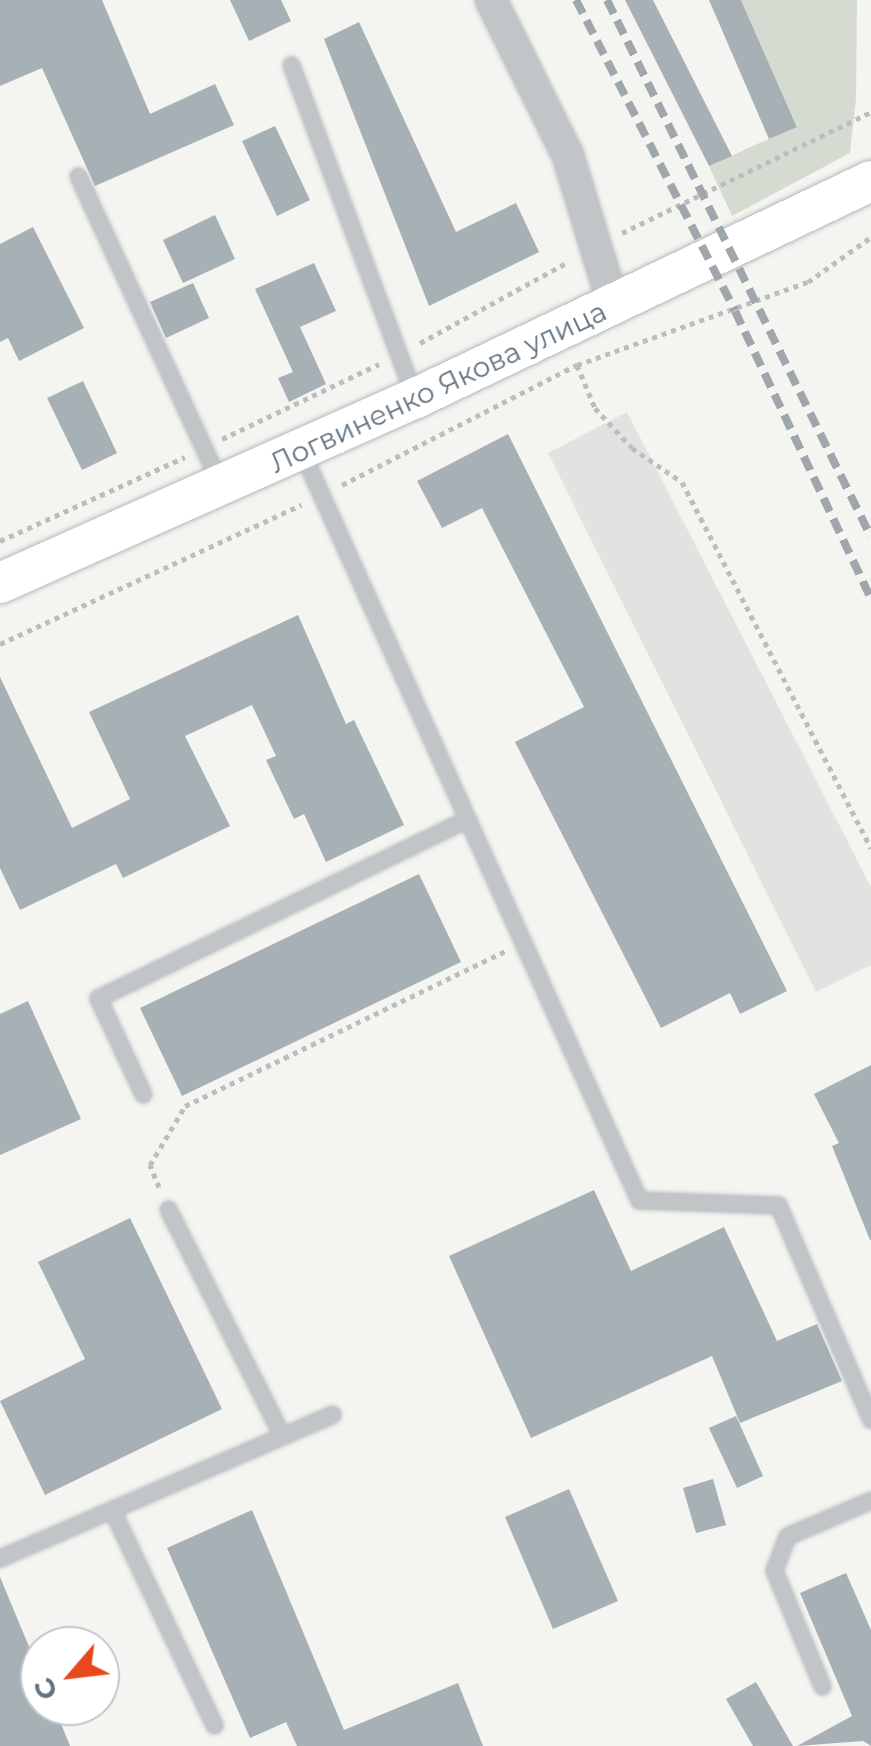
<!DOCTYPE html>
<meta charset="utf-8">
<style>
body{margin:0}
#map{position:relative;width:871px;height:1746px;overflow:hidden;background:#f4f4f0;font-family:Montserrat,sans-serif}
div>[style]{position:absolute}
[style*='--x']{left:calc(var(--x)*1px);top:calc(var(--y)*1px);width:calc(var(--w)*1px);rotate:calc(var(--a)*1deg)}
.built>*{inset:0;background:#e2e3e1}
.green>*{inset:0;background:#d5dbd1}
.building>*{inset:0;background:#a7b0b5}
.path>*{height:5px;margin-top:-2.5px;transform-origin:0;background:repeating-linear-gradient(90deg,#bbbdbf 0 5px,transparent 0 10px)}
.roads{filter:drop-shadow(0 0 2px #b3b9bd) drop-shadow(0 0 2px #b3b9bd)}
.lane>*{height:15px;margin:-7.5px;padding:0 7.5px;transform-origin:7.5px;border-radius:7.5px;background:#c1c5c8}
.street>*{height:30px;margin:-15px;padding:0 15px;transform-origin:15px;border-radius:15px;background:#c1c5c8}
.secondary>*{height:40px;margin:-20px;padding:0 20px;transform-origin:20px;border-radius:20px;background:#fff}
.rail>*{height:8px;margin-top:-4px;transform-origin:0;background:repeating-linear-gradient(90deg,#9fa6ac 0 15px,transparent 0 23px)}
span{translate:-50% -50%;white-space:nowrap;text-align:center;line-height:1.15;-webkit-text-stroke:10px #fff;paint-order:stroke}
.street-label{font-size:28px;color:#627482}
.north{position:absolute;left:20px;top:1626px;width:100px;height:100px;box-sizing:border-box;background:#fff;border:2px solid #c0c7cd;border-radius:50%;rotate:242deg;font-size:28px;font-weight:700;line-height:40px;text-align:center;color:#627482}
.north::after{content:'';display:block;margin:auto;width:35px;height:45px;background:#e8481c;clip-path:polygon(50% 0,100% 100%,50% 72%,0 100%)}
</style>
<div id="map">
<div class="built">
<i style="clip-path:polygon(627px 412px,871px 887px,871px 965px,816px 992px,548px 453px)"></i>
</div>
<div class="green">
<i style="clip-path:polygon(741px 0,857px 0,856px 99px,850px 153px,732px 216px,709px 166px,797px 126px)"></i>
</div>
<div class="building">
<i style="clip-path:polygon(0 0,102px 0,150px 114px,215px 84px,234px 125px,95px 186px,42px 68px,0 86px)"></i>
<i style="clip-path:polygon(230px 0,281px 0,291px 21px,249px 41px)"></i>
<i style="clip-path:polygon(625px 0,653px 0,732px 156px,709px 166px)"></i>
<i style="clip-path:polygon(709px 0,741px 0,797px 127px,769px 139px)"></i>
<i style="clip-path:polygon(359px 22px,456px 232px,516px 203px,539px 252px,429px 306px,324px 39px)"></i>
<i style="clip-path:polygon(275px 126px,310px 200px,277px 216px,242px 141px)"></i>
<i style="clip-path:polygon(215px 215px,235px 259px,183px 283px,163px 240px)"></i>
<i style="clip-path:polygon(33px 227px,84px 328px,19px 361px,8px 338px,0 342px,0 244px)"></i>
<i style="clip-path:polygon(314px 263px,336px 311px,300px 327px,326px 384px,289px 402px,278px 378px,293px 372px,255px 289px)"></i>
<i style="clip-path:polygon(193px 283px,209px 318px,166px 338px,150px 302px)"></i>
<i style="clip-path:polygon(83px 381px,117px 453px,82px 470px,47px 398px)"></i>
<i style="clip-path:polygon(508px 434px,787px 991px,740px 1014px,730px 993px,661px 1028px,515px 742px,584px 707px,482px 508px,442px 528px,417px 481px)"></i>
<i style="clip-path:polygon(298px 615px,346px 724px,354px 720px,404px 825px,326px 862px,304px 814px,294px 819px,266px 760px,276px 756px,252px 705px,185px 736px,230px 826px,123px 878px,116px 864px,20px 910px,0 868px,0 677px,72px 828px,130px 799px,89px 712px)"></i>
<i style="clip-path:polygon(419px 874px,461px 962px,182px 1096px,140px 1008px)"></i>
<i style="clip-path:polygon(28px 1001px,81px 1119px,0 1155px,0 1014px)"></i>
<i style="clip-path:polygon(871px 1065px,871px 1240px,870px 1240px,832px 1146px,839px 1143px,814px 1094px)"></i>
<i style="clip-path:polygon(594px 1190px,631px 1271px,724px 1227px,777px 1341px,817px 1324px,842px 1381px,740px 1423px,712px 1356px,531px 1438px,449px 1256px)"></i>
<i style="clip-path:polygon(130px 1218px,222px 1409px,45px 1495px,0 1401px,85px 1359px,38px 1262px)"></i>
<i style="clip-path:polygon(736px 1416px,763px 1476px,737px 1488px,709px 1428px)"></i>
<i style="clip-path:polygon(713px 1479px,726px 1525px,696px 1533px,683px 1488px)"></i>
<i style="clip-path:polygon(569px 1489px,618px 1601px,553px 1629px,505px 1517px)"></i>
<i style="clip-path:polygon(252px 1510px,344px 1730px,458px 1683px,483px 1746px,297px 1746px,286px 1722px,250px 1738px,167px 1548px)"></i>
<i style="clip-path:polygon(846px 1573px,871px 1630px,871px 1746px,863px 1741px,797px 1746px,852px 1716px,800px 1593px)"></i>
<i style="clip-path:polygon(0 1577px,40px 1673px,40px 1706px,54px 1706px,70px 1746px,0 1746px)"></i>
<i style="clip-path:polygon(756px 1682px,793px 1746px,753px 1746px,726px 1699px)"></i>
</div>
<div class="path">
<i style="--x:622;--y:233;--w:277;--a:-25.9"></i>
<i style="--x:420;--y:343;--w:169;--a:-28.7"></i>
<i style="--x:577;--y:365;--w:47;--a:67.3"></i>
<i style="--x:595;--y:408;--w:54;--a:47.2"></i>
<i style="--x:632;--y:448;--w:60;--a:34.2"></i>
<i style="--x:682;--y:482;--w:412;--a:62.7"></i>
<i style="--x:222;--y:439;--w:174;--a:-25.5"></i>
<i style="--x:342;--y:485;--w:264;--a:-27.1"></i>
<i style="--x:577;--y:365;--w:245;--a:-19.8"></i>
<i style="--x:808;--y:282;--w:77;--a:-35.5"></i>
<i style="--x:0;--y:541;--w:203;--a:-24.4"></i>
<i style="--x:0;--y:644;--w:332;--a:-24.8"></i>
<i style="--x:159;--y:1187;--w:24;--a:-112"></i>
<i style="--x:150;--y:1165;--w:69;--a:-59.3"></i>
<i style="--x:185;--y:1106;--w:356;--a:-25.8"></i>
</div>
<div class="roads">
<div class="lane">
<i style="--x:291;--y:65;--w:352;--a:69.6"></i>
<i style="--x:78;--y:176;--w:338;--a:65.2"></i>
<i style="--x:301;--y:450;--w:823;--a:65.74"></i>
<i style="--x:639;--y:1200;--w:139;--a:2.1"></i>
<i style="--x:778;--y:1205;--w:234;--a:66.6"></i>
<i style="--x:143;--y:1094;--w:106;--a:-115.1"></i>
<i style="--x:98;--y:998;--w:410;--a:-25.9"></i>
<i style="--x:168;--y:1209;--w:254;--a:63.3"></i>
<i style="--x:112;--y:1510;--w:238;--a:64.6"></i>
<i style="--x:0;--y:1558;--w:362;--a:-23.4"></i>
<i style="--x:822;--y:1686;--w:126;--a:-112.5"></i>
<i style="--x:774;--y:1570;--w:36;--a:-69"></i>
<i style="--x:787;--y:1536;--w:91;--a:-23.2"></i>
</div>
<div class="street">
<i style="--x:491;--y:0;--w:174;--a:63.7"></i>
<i style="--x:568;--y:156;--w:157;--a:73"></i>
</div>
<div class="secondary">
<i style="--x:0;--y:583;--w:455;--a:-24"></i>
<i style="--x:416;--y:398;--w:504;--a:-25.5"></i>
</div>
</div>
<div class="rail">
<i style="--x:576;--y:0;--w:349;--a:62.9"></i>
<i style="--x:735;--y:311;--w:318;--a:64.7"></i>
<i style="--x:607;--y:0;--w:598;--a:63.82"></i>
</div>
<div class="street-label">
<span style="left:438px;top:387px;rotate:-25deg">Логвиненко Якова улица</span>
</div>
<div class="north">С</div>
</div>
